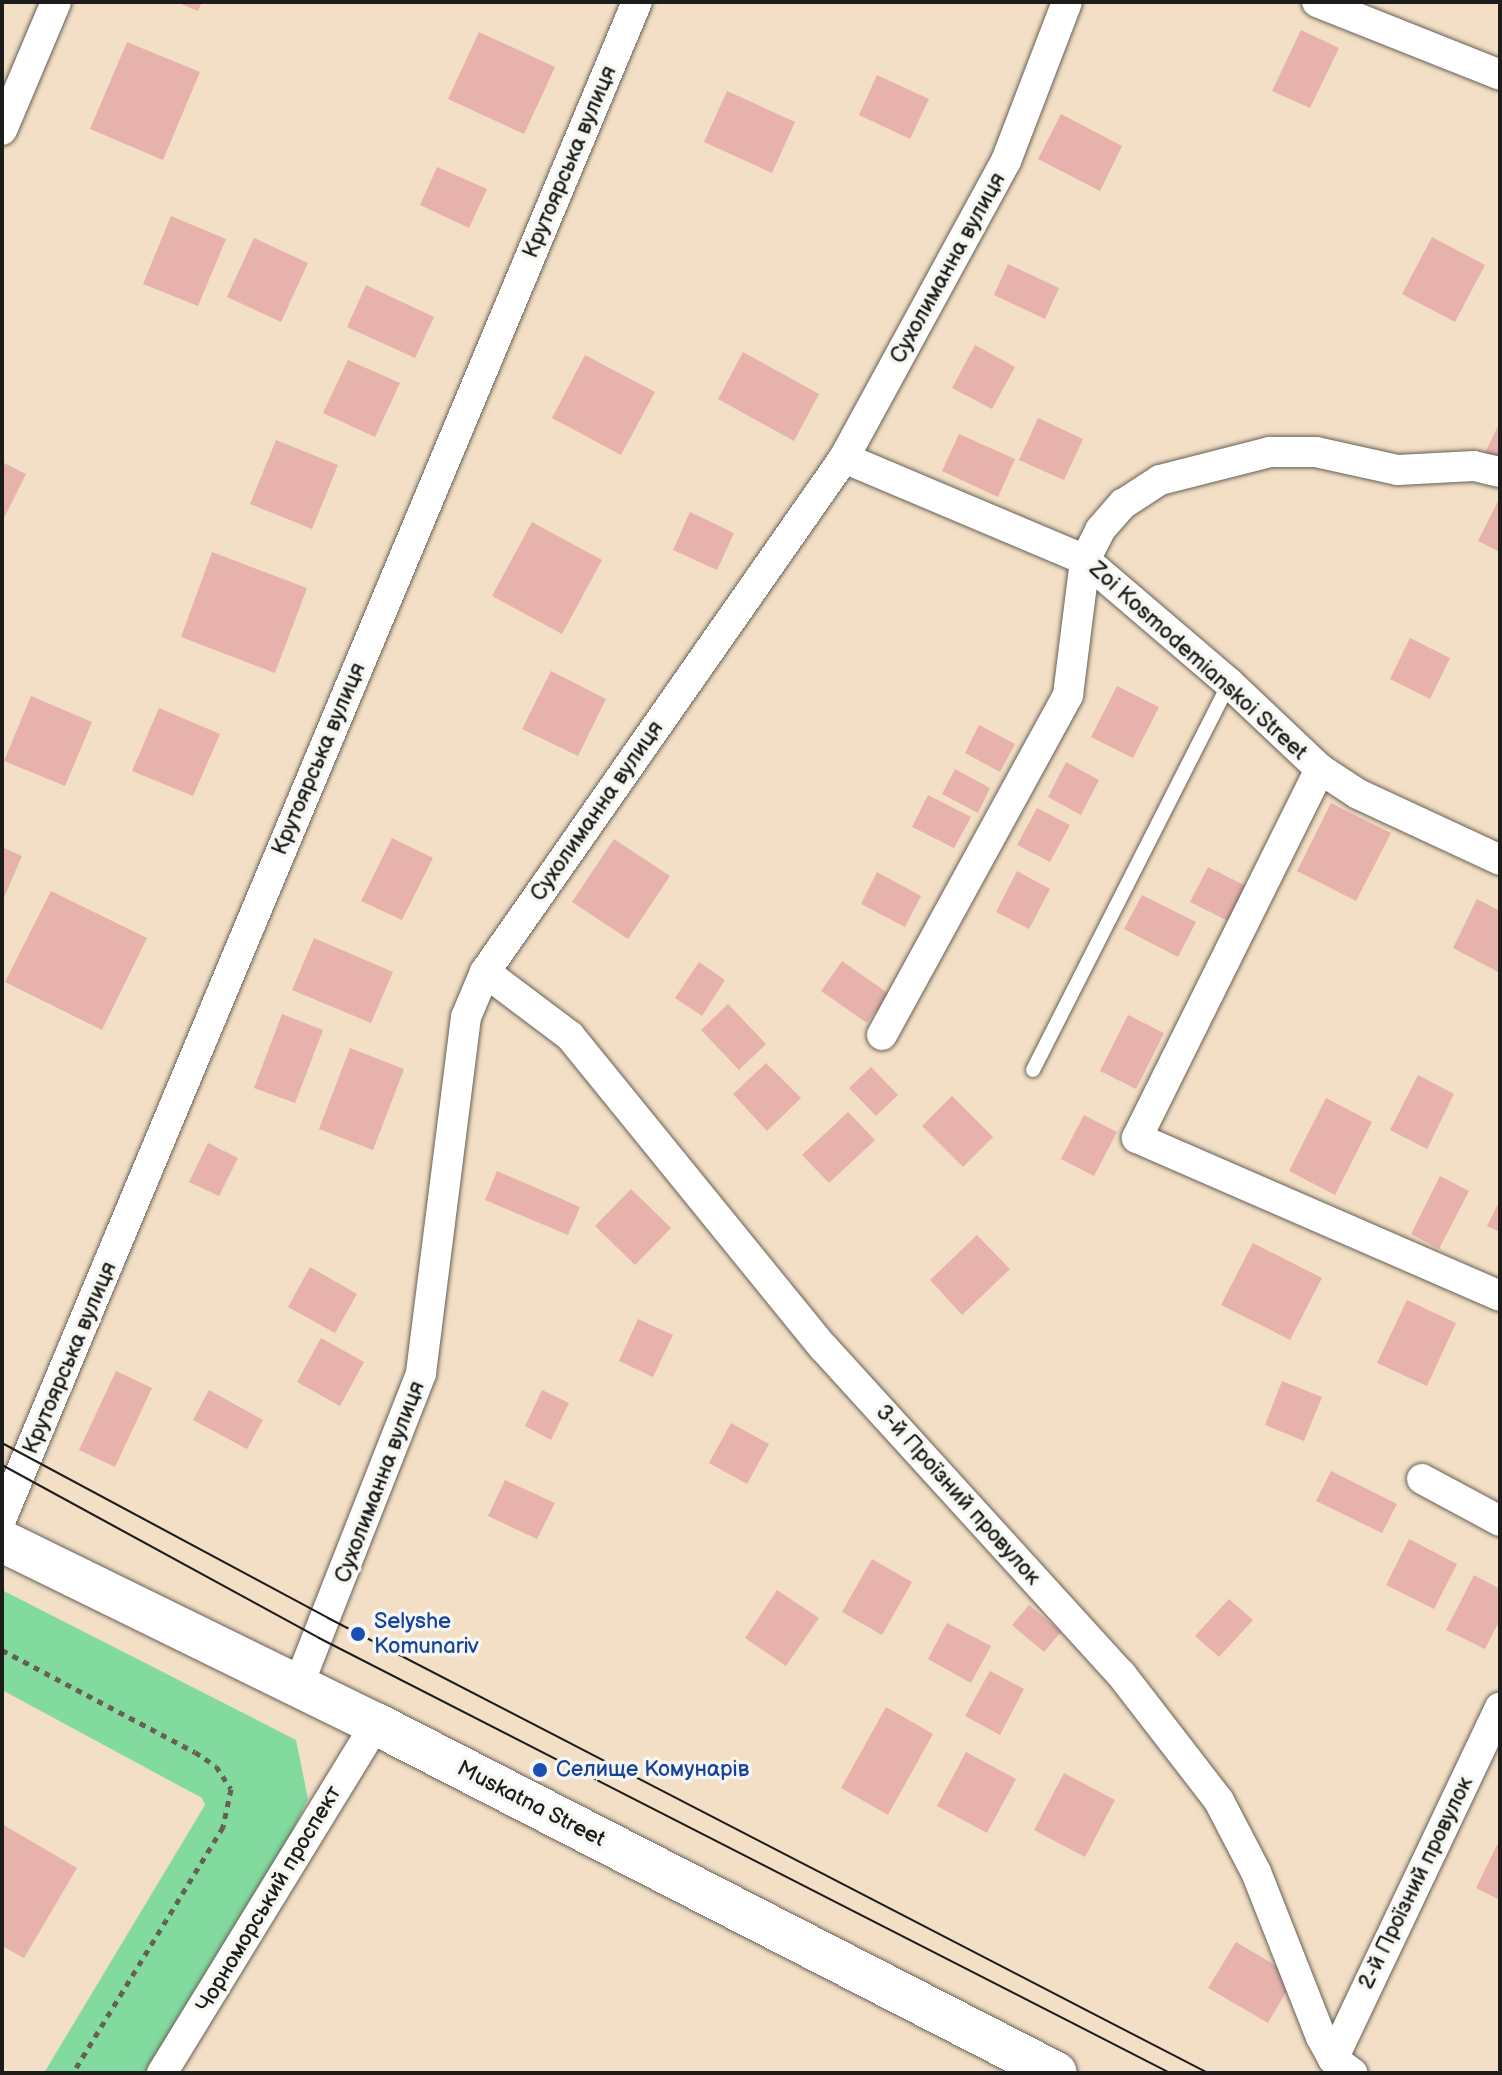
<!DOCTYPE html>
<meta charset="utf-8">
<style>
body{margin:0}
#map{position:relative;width:1502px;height:2075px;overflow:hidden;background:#f3dfc5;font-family:"Balsamiq Sans",sans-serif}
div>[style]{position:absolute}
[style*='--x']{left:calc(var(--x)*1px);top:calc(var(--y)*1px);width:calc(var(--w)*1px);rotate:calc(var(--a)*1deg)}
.green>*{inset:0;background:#82da9f}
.building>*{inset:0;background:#e7b2ac}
.path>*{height:5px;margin-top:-2.5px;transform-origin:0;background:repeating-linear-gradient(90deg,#676057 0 6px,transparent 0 12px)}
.roads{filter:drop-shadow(0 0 2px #676057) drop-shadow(0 0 2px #676057)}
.lane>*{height:14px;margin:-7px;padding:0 7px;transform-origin:7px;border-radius:7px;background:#fff}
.street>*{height:30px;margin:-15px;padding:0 15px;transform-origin:15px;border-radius:15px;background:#fff}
.secondary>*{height:42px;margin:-21px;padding:0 21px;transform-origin:21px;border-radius:21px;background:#fff}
.tram>*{height:2px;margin:-1px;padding:0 1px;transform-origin:1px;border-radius:1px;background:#1c1c1c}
.dots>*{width:22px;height:22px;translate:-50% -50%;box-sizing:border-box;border:4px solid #f6f6f2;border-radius:50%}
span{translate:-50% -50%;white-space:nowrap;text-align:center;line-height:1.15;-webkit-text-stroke:7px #f6f6f2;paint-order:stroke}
.street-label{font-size:22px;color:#1c1c1c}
.transit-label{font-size:22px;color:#164399}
.left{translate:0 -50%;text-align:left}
.frame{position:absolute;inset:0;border:4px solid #1c1c1c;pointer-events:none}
</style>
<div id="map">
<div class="green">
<i style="clip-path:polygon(2px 1590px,296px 1740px,308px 1799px,280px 1856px,149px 2073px,44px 2073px,205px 1805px,202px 1798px,2px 1690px)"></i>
</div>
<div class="building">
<i style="clip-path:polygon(176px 2px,202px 2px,198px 11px)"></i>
<i style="clip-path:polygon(1301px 30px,1339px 48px,1310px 108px,1272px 91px)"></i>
<i style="clip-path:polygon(479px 32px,555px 67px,524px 134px,448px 99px)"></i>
<i style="clip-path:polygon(127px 42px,200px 72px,163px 160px,90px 129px)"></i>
<i style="clip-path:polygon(877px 75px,929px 99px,910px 139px,859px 115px)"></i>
<i style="clip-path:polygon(727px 91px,795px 122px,772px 173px,704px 142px)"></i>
<i style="clip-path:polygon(1061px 114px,1122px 146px,1100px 191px,1038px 159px)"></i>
<i style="clip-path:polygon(437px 167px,487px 189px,469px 228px,420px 205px)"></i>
<i style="clip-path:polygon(171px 216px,226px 239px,198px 306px,143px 284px)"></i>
<i style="clip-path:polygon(1432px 237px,1485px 265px,1455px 322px,1402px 294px)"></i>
<i style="clip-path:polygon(254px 238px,308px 263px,281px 322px,227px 297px)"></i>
<i style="clip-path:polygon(1008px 264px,1059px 288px,1045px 319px,994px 295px)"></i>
<i style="clip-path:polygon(366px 285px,434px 317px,415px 358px,347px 327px)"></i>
<i style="clip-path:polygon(975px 345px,1015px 367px,992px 409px,952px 388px)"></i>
<i style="clip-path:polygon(743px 352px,819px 394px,794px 441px,718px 399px)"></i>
<i style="clip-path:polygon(585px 355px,655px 392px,621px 455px,552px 418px)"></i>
<i style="clip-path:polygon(348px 360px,400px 383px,375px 437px,323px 413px)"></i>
<i style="clip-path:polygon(1038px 418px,1083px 439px,1064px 480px,1019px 460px)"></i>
<i style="clip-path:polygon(1500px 422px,1500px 465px,1483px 457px)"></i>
<i style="clip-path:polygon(959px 434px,1015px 459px,998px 497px,942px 471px)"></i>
<i style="clip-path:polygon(276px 440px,338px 465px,312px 529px,250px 504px)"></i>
<i style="clip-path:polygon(2px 462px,26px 474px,2px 522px)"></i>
<i style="clip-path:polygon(1500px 497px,1500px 552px,1478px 541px)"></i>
<i style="clip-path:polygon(690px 512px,734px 533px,717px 570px,673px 550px)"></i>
<i style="clip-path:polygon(532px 522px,602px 560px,562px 634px,492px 596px)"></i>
<i style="clip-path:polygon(212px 552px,307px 588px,275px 673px,181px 637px)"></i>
<i style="clip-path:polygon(1410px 638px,1450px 658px,1430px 699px,1390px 679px)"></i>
<i style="clip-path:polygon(551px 671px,606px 699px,578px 756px,522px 729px)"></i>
<i style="clip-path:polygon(1117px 686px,1159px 707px,1133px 758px,1091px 737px)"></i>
<i style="clip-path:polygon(31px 696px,92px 722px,65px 786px,4px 761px)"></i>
<i style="clip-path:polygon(159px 708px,220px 734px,193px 796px,132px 771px)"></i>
<i style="clip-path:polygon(979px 725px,1015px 744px,1000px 772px,965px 753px)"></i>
<i style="clip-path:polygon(1066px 762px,1099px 780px,1081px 815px,1048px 797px)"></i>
<i style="clip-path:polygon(955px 769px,990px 788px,978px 813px,942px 794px)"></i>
<i style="clip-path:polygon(928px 795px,971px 817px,954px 848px,912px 827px)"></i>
<i style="clip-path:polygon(1331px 803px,1391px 833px,1356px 901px,1297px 871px)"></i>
<i style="clip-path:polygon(1037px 808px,1070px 825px,1050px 862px,1017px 845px)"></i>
<i style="clip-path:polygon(392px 838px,433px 858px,402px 920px,361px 901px)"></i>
<i style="clip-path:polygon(614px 839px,670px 876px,628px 939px,572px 902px)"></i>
<i style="clip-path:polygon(2px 847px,22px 856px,2px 902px)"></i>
<i style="clip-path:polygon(1208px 867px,1248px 887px,1230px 922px,1190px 902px)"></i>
<i style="clip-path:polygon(1017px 871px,1050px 889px,1029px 929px,996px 912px)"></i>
<i style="clip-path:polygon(877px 872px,921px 896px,905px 927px,861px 904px)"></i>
<i style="clip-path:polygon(51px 891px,147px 938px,102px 1030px,5px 982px)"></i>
<i style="clip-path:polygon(1142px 895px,1196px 922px,1178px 957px,1124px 929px)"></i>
<i style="clip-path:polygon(1477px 899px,1500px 911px,1500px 973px,1453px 948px)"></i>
<i style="clip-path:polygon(314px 938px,393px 972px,371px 1023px,292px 990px)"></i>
<i style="clip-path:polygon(842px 961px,889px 994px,867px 1023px,821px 991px)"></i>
<i style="clip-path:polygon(699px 962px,725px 980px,702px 1016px,675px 998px)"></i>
<i style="clip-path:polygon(728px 1004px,766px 1044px,739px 1070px,701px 1030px)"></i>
<i style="clip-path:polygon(282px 1014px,323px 1030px,295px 1103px,254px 1088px)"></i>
<i style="clip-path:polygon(1128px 1015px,1164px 1033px,1136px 1089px,1100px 1071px)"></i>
<i style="clip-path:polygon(350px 1048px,404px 1069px,373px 1150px,319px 1129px)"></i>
<i style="clip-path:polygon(766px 1063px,801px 1098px,767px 1131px,733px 1094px)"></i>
<i style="clip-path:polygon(871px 1067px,898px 1095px,876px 1116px,849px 1088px)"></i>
<i style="clip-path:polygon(1418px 1075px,1454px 1094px,1427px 1149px,1390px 1130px)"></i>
<i style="clip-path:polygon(952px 1096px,993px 1137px,963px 1167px,922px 1126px)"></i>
<i style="clip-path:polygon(1326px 1098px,1372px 1122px,1335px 1195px,1289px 1171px)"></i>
<i style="clip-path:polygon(848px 1112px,875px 1140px,829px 1183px,802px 1155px)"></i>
<i style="clip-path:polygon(1084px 1115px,1117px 1132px,1094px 1176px,1061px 1159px)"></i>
<i style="clip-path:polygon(208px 1143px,238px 1158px,219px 1196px,189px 1182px)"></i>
<i style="clip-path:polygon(497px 1171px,580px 1207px,568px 1235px,485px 1200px)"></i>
<i style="clip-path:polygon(1440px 1176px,1469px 1191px,1439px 1249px,1411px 1234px)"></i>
<i style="clip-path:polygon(631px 1189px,671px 1228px,635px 1265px,595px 1226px)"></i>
<i style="clip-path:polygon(1500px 1200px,1500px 1232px,1487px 1226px)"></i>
<i style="clip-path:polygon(977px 1235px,1010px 1269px,962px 1315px,930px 1280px)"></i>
<i style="clip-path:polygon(1253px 1243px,1322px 1278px,1290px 1340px,1221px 1305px)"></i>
<i style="clip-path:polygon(310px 1267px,357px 1294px,335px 1333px,288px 1307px)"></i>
<i style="clip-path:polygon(1407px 1300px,1456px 1323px,1427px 1386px,1377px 1363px)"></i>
<i style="clip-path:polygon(638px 1319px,673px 1335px,653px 1377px,619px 1361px)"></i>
<i style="clip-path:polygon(321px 1338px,364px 1362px,340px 1406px,297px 1382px)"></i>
<i style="clip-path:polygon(116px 1371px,152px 1388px,115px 1467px,79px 1450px)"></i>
<i style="clip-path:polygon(1282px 1381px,1322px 1397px,1304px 1441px,1265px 1425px)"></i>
<i style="clip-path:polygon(209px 1390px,263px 1420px,247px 1449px,193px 1420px)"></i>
<i style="clip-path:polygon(542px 1390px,569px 1403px,551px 1440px,525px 1426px)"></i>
<i style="clip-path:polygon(731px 1423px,769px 1444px,747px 1484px,709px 1463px)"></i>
<i style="clip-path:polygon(1331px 1471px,1397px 1504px,1382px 1533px,1316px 1501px)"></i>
<i style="clip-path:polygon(505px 1480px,555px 1503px,537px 1539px,488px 1516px)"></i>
<i style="clip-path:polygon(1409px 1539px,1457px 1564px,1434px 1609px,1386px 1585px)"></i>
<i style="clip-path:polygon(872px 1559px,912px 1582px,882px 1635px,842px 1612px)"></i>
<i style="clip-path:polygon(1474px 1575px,1500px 1589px,1500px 1620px,1485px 1649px,1446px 1630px)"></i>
<i style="clip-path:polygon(777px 1590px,819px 1618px,786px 1666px,745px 1638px)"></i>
<i style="clip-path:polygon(1229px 1599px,1253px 1620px,1219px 1657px,1195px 1636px)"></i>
<i style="clip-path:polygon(1029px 1605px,1061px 1632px,1044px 1652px,1012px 1625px)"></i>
<i style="clip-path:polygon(947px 1623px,991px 1646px,971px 1683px,928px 1659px)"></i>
<i style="clip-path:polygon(990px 1671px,1024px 1689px,1000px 1735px,965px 1716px)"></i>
<i style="clip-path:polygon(886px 1707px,933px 1734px,888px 1815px,841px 1788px)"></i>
<i style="clip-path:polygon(966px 1752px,1016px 1779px,987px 1833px,937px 1806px)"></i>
<i style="clip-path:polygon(1064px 1773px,1115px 1800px,1085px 1857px,1034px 1830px)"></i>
<i style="clip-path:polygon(2px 1824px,77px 1868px,24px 1958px,2px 1946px)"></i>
<i style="clip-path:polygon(1500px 1839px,1500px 1900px,1476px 1888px)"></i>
<i style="clip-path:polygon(1236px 1942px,1295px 1977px,1268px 2023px,1208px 1988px)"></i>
</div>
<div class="path">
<i style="--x:2;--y:1650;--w:218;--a:27.9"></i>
<i style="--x:195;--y:1752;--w:25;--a:34"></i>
<i style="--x:216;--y:1766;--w:27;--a:57"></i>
<i style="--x:231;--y:1789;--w:39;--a:102"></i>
<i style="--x:223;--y:1827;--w:288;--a:121.4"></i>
</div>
<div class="roads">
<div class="lane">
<i style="--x:1033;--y:1070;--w:434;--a:-63.1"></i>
</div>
<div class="street">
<i style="--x:1317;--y:2;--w:197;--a:21.7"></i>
<i style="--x:2;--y:130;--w:139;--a:-67.1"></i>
<i style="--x:844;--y:458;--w:262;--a:22.9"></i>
<i style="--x:1085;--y:560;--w:189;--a:40.5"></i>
<i style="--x:1229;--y:683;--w:125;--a:43.4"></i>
<i style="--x:1320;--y:769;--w:45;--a:33.3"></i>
<i style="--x:1358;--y:794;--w:157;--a:24.9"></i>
<i style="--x:1320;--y:769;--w:412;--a:116.4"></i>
<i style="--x:1137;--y:1138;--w:396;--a:23.5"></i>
<i style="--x:485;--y:972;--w:106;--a:37"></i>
<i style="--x:570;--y:1036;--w:402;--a:50.9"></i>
<i style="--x:824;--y:1348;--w:441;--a:47.7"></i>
<i style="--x:1121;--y:1674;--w:160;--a:52.3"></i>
<i style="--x:1219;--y:1801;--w:80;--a:62.5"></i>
<i style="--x:1256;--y:1872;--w:177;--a:68.5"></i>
<i style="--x:1321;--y:2037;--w:25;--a:61"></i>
<i style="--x:1333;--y:2059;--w:24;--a:36"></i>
<i style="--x:882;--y:1035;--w:388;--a:-61.3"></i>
<i style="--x:1068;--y:695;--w:136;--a:-82.8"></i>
<i style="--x:1085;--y:560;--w:34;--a:-63"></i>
<i style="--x:1100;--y:530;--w:35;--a:-49"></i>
<i style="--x:1123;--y:504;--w:44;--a:-33"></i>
<i style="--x:1160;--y:480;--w:114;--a:-14.3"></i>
<i style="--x:1270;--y:452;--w:46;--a:0"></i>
<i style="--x:1316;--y:452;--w:84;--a:12.4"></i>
<i style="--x:1398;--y:470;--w:76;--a:-3"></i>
<i style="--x:1474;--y:466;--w:27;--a:13"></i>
<i style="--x:1422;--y:1479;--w:89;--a:28.3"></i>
<i style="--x:2;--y:1517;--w:1643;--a:-67.26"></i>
<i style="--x:298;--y:1686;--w:336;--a:-68.5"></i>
<i style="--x:421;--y:1373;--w:359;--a:-82.8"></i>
<i style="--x:466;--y:1017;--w:49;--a:-67.1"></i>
<i style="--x:485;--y:972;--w:627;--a:-55.07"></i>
<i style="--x:844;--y:458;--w:338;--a:-61.4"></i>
<i style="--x:1006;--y:161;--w:170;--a:-69"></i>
<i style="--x:1333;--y:2059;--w:389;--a:-64.6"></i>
<i style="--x:162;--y:2073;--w:409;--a:-58.5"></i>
</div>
<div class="secondary">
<i style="--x:2;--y:1541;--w:416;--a:26.1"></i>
<i style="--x:376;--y:1724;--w:764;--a:27.17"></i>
</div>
</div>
<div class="tram">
<i style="--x:2;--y:1443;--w:370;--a:28.2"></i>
<i style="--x:328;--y:1618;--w:991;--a:27.34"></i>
<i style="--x:2;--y:1465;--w:361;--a:28.6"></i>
<i style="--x:319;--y:1638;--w:956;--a:27.07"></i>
</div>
<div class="dots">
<i style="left:358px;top:1634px;background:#1a4fb4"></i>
<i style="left:540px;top:1770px;background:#1a4fb4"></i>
</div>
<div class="street-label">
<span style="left:570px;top:162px;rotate:-67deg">Крутоярська вулиця</span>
<span style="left:948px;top:268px;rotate:-61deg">Сухолиманна вулиця</span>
<span style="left:1198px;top:661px;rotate:42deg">Zoi Kosmodemianskoi Street</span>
<span style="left:319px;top:759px;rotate:-67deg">Крутоярська вулиця</span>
<span style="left:597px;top:811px;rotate:-55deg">Сухолиманна вулиця</span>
<span style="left:70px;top:1358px;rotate:-67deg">Крутоярська вулиця</span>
<span style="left:380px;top:1482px;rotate:-69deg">Сухолиманна вулиця</span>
<span style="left:958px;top:1495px;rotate:48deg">3-й Проїзний провулок</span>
<span style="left:531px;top:1804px;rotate:27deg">Muskatna Street</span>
<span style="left:1416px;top:1883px;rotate:-64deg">2-й Проїзний провулок</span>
<span style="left:269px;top:1899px;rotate:-59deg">Чорноморський проспект</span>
</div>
<div class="transit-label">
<span class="left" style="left:374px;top:1634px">Selyshe<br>Komunariv</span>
<span class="left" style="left:556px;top:1770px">Селище Комунарів</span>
</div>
<div class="frame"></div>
</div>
